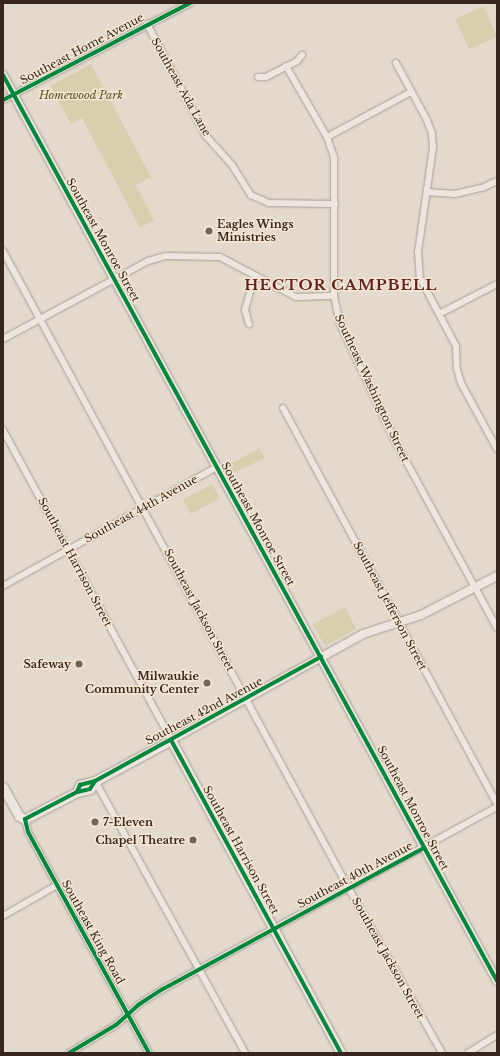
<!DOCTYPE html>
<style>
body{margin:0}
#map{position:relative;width:500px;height:1056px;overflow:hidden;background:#e3d9cd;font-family:"Libre Baskerville",serif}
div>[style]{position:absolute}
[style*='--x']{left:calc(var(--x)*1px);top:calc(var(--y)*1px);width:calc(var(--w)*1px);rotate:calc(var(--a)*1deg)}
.green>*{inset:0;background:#d6d0af}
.roads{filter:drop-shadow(0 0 1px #a89f96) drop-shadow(0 0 1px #a89f96)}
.minor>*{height:6px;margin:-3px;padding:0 3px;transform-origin:3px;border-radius:3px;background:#ece6de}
.tertiary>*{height:8px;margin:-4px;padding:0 4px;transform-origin:4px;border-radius:4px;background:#ece6de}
.secondary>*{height:9px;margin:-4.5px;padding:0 4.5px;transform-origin:4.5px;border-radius:4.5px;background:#ece6de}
.cycleway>*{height:4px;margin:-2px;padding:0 2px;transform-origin:2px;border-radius:2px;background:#00873e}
.dots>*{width:11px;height:11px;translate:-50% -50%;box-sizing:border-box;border:2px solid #f5e6d2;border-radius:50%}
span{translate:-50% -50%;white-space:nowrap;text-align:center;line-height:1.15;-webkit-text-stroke:3px #f5e6d2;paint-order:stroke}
.street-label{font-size:11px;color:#37261e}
.park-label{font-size:11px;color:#4e5325;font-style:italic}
.poi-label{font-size:11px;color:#37261e;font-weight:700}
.left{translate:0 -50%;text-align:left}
.right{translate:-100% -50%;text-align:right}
.district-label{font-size:15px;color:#63221e;font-weight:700;letter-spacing:1px}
.frame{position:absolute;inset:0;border:4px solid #37261e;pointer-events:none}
</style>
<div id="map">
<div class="green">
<i style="clip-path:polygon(484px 6px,497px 37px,469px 49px,455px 19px)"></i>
<i style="clip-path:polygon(91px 64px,151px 177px,136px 185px,154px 220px,140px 228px,82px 118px,71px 124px,50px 86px)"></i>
<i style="clip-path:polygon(259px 448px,265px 458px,231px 474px,227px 466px)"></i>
<i style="clip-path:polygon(212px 484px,220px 498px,191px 514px,183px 500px)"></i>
<i style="clip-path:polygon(345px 607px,356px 629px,325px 646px,313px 624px)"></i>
</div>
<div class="roads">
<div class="minor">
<i style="--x:147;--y:24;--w:127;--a:62.2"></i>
<i style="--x:206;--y:136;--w:39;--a:48"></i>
<i style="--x:232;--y:165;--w:36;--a:58"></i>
<i style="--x:251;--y:195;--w:20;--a:24"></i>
<i style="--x:269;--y:203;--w:66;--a:0.9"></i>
<i style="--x:396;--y:63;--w:65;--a:61.5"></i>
<i style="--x:427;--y:120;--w:15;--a:70"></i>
<i style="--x:432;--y:134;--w:13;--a:86"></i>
<i style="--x:433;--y:147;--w:106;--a:98.1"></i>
<i style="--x:418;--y:252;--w:26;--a:86"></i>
<i style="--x:420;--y:278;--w:77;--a:62.1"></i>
<i style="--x:456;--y:346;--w:23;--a:88"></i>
<i style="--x:457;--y:369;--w:15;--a:74"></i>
<i style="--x:461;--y:383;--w:75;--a:61.4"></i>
<i style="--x:286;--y:66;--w:82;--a:60"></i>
<i style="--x:327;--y:137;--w:21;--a:71"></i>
<i style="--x:334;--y:157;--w:139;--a:90"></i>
<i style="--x:334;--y:296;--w:29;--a:78"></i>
<i style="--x:340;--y:324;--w:127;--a:64.8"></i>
<i style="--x:394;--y:439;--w:215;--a:61.4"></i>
<i style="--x:258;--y:77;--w:8;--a:0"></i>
<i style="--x:266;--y:77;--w:35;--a:-27"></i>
<i style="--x:297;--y:61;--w:8;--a:-50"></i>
<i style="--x:3;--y:100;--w:211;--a:-27.4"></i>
<i style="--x:327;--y:137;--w:95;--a:-28.2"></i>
<i style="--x:427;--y:192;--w:28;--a:4"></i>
<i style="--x:455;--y:194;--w:28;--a:-13"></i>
<i style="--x:482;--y:188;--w:17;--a:-25"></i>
<i style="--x:3;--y:251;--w:726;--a:61.53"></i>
<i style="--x:349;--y:889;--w:189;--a:60.4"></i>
<i style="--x:439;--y:314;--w:65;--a:-27.3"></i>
<i style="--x:249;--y:324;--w:15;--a:-106"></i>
<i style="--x:245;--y:310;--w:36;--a:-74"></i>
<i style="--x:3;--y:339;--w:165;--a:-28.3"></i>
<i style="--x:148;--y:261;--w:18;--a:-16"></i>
<i style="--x:165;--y:256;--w:55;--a:1"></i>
<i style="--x:220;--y:257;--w:86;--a:27.8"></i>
<i style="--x:296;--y:297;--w:38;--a:-2"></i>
<i style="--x:283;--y:408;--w:449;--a:61.6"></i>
<i style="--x:3;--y:430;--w:353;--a:61.5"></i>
<i style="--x:3;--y:586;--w:245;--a:-29.1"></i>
<i style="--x:95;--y:781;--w:311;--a:61.1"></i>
<i style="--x:25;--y:819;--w:13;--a:77"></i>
<i style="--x:28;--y:832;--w:252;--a:61.3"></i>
<i style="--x:3;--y:916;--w:62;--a:-29.9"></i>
<i style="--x:69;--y:1053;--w:55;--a:-30.8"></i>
<i style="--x:116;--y:1025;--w:30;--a:-42"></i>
<i style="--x:138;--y:1005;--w:30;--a:-33"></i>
<i style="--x:163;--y:989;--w:380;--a:-28.6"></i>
<i style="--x:468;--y:1053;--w:34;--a:-32"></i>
</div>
<div class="tertiary">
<i style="--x:3;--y:75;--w:1032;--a:61.4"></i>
<i style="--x:171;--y:740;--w:219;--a:-28.9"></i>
<i style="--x:363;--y:634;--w:61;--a:-18.1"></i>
<i style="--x:421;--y:615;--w:85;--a:-27.2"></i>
</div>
<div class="secondary">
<i style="--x:3;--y:787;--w:33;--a:61"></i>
<i style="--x:19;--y:816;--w:7;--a:27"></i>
<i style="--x:25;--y:819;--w:59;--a:-27.4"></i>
<i style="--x:77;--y:792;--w:13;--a:-13"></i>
<i style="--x:90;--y:789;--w:9;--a:-58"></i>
<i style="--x:77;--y:792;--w:8;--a:-67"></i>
<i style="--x:80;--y:785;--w:16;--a:-15"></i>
<i style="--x:95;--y:781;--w:86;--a:-28.3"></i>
<i style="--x:171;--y:740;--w:356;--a:61.5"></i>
</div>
</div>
<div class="cycleway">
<i style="--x:3;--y:75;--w:1032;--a:61.4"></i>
<i style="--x:3;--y:100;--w:211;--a:-27.4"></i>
<i style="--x:171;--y:740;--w:356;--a:61.5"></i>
<i style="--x:77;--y:792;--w:8;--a:-67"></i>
<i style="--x:80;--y:785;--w:16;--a:-15"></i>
<i style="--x:95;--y:781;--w:258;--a:-28.8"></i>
<i style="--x:25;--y:819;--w:13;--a:77"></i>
<i style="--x:28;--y:832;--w:252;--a:61.3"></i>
<i style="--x:25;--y:819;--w:59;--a:-27.4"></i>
<i style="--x:77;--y:792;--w:13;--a:-13"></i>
<i style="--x:90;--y:789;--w:9;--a:-58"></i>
<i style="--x:69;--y:1053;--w:55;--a:-30.8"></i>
<i style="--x:116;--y:1025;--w:30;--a:-42"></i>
<i style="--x:138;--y:1005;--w:30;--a:-33"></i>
<i style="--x:163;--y:989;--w:297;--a:-28.4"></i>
</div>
<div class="dots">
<i style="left:209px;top:231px;background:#73655b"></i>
<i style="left:79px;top:664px;background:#73655b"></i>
<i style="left:207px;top:683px;background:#73655b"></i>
<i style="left:95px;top:822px;background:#73655b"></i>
<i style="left:193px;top:840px;background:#73655b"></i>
</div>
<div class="street-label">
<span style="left:82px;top:49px;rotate:-28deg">Southeast Home Avenue</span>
<span style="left:181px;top:87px;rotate:61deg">Southeast Ada Lane</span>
<span style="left:103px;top:240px;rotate:61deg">Southeast Monroe Street</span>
<span style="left:372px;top:388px;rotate:65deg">Southeast Washington Street</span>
<span style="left:141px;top:509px;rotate:-29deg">Southeast 44th Avenue</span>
<span style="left:258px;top:524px;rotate:61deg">Southeast Monroe Street</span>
<span style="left:75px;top:562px;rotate:62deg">Southeast Harrison Street</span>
<span style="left:390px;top:606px;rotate:62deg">Southeast Jefferson Street</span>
<span style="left:199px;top:610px;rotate:62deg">Southeast Jackson Street</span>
<span style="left:204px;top:711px;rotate:-28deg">Southeast 42nd Avenue</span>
<span style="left:413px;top:808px;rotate:62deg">Southeast Monroe Street</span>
<span style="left:241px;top:850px;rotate:61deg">Southeast Harrison Street</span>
<span style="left:355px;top:875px;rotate:-28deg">Southeast 40th Avenue</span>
<span style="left:93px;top:932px;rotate:61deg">Southeast King Road</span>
<span style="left:388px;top:958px;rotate:61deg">Southeast Jackson Street</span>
</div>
<div class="park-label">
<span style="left:81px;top:95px">Homewood Park</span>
</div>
<div class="poi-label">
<span class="left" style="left:217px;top:231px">Eagles Wings<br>Ministries</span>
<span class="right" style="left:71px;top:664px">Safeway</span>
<span class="right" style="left:199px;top:683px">Milwaukie<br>Community Center</span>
<span class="left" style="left:103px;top:822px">7-Eleven</span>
<span class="right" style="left:185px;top:840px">Chapel Theatre</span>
</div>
<div class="district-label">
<span style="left:341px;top:285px">HECTOR CAMPBELL</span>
</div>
<div class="frame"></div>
</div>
